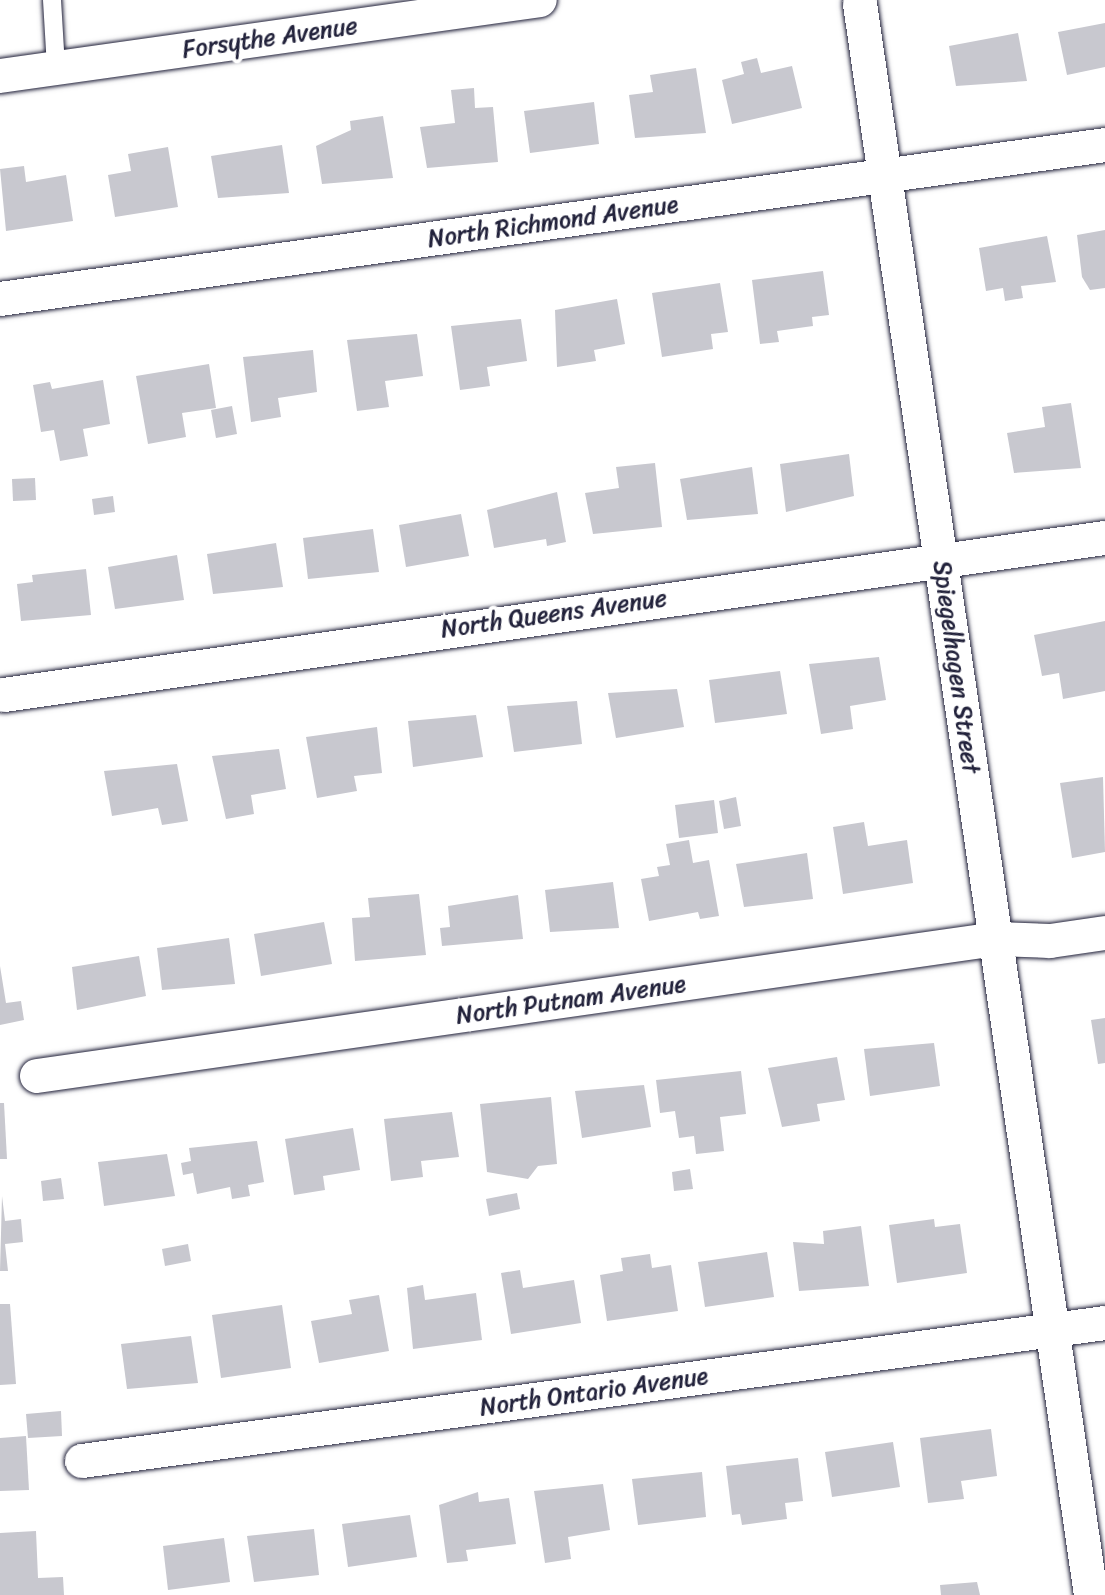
<!DOCTYPE html>
<style>
body{margin:0}
#map{position:relative;width:1105px;height:1595px;overflow:hidden;background:#fff;font-family:Sriracha,sans-serif}
div>[style]{position:absolute}
[style*='--x']{left:calc(var(--x)*1px);top:calc(var(--y)*1px);width:calc(var(--w)*1px);rotate:calc(var(--a)*1deg)}
.building>*{inset:0;background:#c8c8cf}
.roads{filter:drop-shadow(0 0 2px #22223b) drop-shadow(0 0 2px #22223b)}
.service>*{height:18px;margin:-9px;padding:0 9px;transform-origin:9px;border-radius:9px;background:#fff}
.minor>*{height:34px;margin:-17px;padding:0 17px;transform-origin:17px;border-radius:17px;background:#fff}
span{translate:-50% -50%;white-space:nowrap;text-align:center;line-height:1.15;-webkit-text-stroke:8px #fff;paint-order:stroke}
.street-label{font-size:24px;color:#22223b}
</style>
<div id="map">
<div class="building">
<i style="clip-path:polygon(1105px 23px,1105px 67px,1067px 75px,1058px 32px)"></i>
<i style="clip-path:polygon(1018px 33px,1027px 81px,956px 86px,949px 46px)"></i>
<i style="clip-path:polygon(757px 58px,761px 73px,792px 66px,802px 108px,732px 124px,722px 80px,744px 74px,741px 62px)"></i>
<i style="clip-path:polygon(696px 68px,706px 133px,635px 138px,629px 95px,653px 92px,650px 75px)"></i>
<i style="clip-path:polygon(474px 88px,475px 108px,493px 107px,498px 162px,427px 168px,420px 127px,455px 123px,451px 90px)"></i>
<i style="clip-path:polygon(594px 102px,599px 144px,530px 153px,524px 111px)"></i>
<i style="clip-path:polygon(383px 116px,393px 178px,322px 184px,316px 146px,351px 130px,350px 121px)"></i>
<i style="clip-path:polygon(282px 145px,289px 193px,218px 198px,211px 156px)"></i>
<i style="clip-path:polygon(168px 147px,178px 207px,115px 217px,108px 175px,131px 171px,128px 154px)"></i>
<i style="clip-path:polygon(24px 166px,26px 182px,66px 175px,73px 221px,6px 231px,0 169px)"></i>
<i style="clip-path:polygon(1105px 230px,1105px 288px,1090px 290px,1082px 277px,1077px 235px)"></i>
<i style="clip-path:polygon(1047px 236px,1056px 282px,1021px 286px,1023px 298px,1005px 301px,1003px 288px,986px 291px,979px 248px)"></i>
<i style="clip-path:polygon(823px 271px,829px 315px,812px 317px,813px 326px,777px 331px,779px 342px,760px 344px,752px 280px)"></i>
<i style="clip-path:polygon(720px 283px,728px 332px,711px 334px,713px 349px,662px 357px,652px 293px)"></i>
<i style="clip-path:polygon(617px 299px,625px 344px,594px 350px,596px 361px,557px 367px,555px 310px)"></i>
<i style="clip-path:polygon(521px 319px,527px 361px,487px 367px,490px 386px,460px 390px,451px 326px)"></i>
<i style="clip-path:polygon(417px 334px,423px 376px,385px 381px,389px 407px,357px 411px,347px 340px)"></i>
<i style="clip-path:polygon(313px 350px,317px 392px,278px 398px,281px 417px,251px 422px,243px 357px)"></i>
<i style="clip-path:polygon(209px 364px,216px 408px,182px 413px,186px 437px,148px 444px,136px 376px)"></i>
<i style="clip-path:polygon(103px 380px,110px 424px,83px 429px,88px 456px,60px 461px,54px 430px,41px 432px,33px 385px,50px 382px,52px 389px)"></i>
<i style="clip-path:polygon(1071px 403px,1081px 468px,1014px 473px,1007px 433px,1045px 427px,1042px 407px)"></i>
<i style="clip-path:polygon(232px 406px,237px 434px,216px 438px,211px 410px)"></i>
<i style="clip-path:polygon(849px 454px,854px 496px,786px 512px,780px 464px)"></i>
<i style="clip-path:polygon(655px 463px,662px 527px,593px 534px,585px 493px,619px 488px,616px 467px)"></i>
<i style="clip-path:polygon(752px 467px,758px 514px,687px 520px,680px 479px)"></i>
<i style="clip-path:polygon(35px 478px,36px 500px,13px 501px,12px 479px)"></i>
<i style="clip-path:polygon(557px 492px,566px 542px,547px 546px,546px 539px,494px 548px,487px 510px)"></i>
<i style="clip-path:polygon(113px 496px,115px 512px,94px 515px,92px 499px)"></i>
<i style="clip-path:polygon(461px 514px,469px 556px,406px 567px,399px 525px)"></i>
<i style="clip-path:polygon(373px 529px,379px 572px,308px 579px,303px 538px)"></i>
<i style="clip-path:polygon(276px 543px,283px 587px,213px 594px,207px 554px)"></i>
<i style="clip-path:polygon(177px 555px,184px 600px,115px 609px,108px 567px)"></i>
<i style="clip-path:polygon(86px 569px,91px 615px,21px 621px,17px 584px,33px 582px,32px 575px)"></i>
<i style="clip-path:polygon(1105px 621px,1105px 691px,1063px 699px,1059px 673px,1042px 676px,1034px 635px)"></i>
<i style="clip-path:polygon(879px 657px,886px 700px,850px 706px,853px 729px,821px 734px,809px 664px)"></i>
<i style="clip-path:polygon(780px 671px,787px 714px,715px 723px,709px 680px)"></i>
<i style="clip-path:polygon(677px 689px,684px 727px,616px 738px,608px 693px)"></i>
<i style="clip-path:polygon(577px 701px,582px 744px,514px 752px,507px 706px)"></i>
<i style="clip-path:polygon(476px 715px,483px 757px,413px 767px,408px 721px)"></i>
<i style="clip-path:polygon(377px 727px,382px 773px,354px 776px,357px 791px,317px 798px,306px 737px)"></i>
<i style="clip-path:polygon(279px 749px,286px 789px,251px 795px,254px 814px,226px 819px,212px 756px)"></i>
<i style="clip-path:polygon(177px 764px,188px 821px,162px 825px,158px 808px,112px 816px,104px 771px)"></i>
<i style="clip-path:polygon(1103px 777px,1105px 852px,1072px 858px,1060px 783px)"></i>
<i style="clip-path:polygon(736px 797px,741px 826px,724px 829px,719px 801px)"></i>
<i style="clip-path:polygon(714px 800px,718px 833px,679px 838px,675px 805px)"></i>
<i style="clip-path:polygon(864px 822px,868px 846px,907px 840px,913px 883px,843px 894px,833px 827px)"></i>
<i style="clip-path:polygon(689px 840px,693px 863px,709px 860px,719px 916px,700px 919px,698px 912px,649px 921px,641px 879px,659px 876px,657px 867px,670px 865px,666px 844px)"></i>
<i style="clip-path:polygon(807px 853px,813px 899px,744px 907px,736px 864px)"></i>
<i style="clip-path:polygon(613px 882px,619px 928px,550px 932px,545px 890px)"></i>
<i style="clip-path:polygon(419px 894px,426px 955px,355px 961px,352px 918px,370px 917px,368px 898px)"></i>
<i style="clip-path:polygon(518px 895px,523px 939px,442px 946px,440px 928px,450px 927px,448px 906px)"></i>
<i style="clip-path:polygon(324px 922px,332px 964px,261px 976px,254px 934px)"></i>
<i style="clip-path:polygon(229px 938px,235px 984px,162px 990px,157px 948px)"></i>
<i style="clip-path:polygon(139px 956px,146px 996px,77px 1010px,72px 967px)"></i>
<i style="clip-path:polygon(0 966px,6px 1003px,21px 1001px,24px 1020px,0 1025px)"></i>
<i style="clip-path:polygon(1105px 1018px,1105px 1063px,1098px 1064px,1091px 1020px)"></i>
<i style="clip-path:polygon(934px 1043px,940px 1086px,870px 1096px,864px 1049px)"></i>
<i style="clip-path:polygon(837px 1057px,845px 1100px,817px 1104px,820px 1121px,782px 1127px,768px 1068px)"></i>
<i style="clip-path:polygon(741px 1071px,746px 1114px,720px 1117px,724px 1151px,696px 1154px,694px 1136px,679px 1138px,675px 1111px,660px 1113px,656px 1080px)"></i>
<i style="clip-path:polygon(644px 1085px,651px 1127px,582px 1138px,575px 1091px)"></i>
<i style="clip-path:polygon(551px 1097px,557px 1164px,538px 1166px,528px 1179px,487px 1172px,480px 1104px)"></i>
<i style="clip-path:polygon(0 1103px,4px 1103px,7px 1159px,0 1159px)"></i>
<i style="clip-path:polygon(452px 1112px,459px 1157px,421px 1161px,423px 1177px,391px 1181px,384px 1119px)"></i>
<i style="clip-path:polygon(353px 1128px,360px 1170px,323px 1176px,325px 1190px,294px 1195px,285px 1139px)"></i>
<i style="clip-path:polygon(257px 1141px,264px 1182px,248px 1185px,250px 1196px,232px 1199px,230px 1187px,197px 1194px,193px 1173px,183px 1175px,181px 1163px,191px 1161px,189px 1148px)"></i>
<i style="clip-path:polygon(167px 1154px,175px 1196px,104px 1206px,98px 1162px)"></i>
<i style="clip-path:polygon(690px 1169px,693px 1189px,674px 1191px,672px 1172px)"></i>
<i style="clip-path:polygon(61px 1178px,64px 1199px,43px 1201px,41px 1181px)"></i>
<i style="clip-path:polygon(517px 1193px,520px 1209px,489px 1216px,486px 1199px)"></i>
<i style="clip-path:polygon(2px 1196px,5px 1221px,21px 1219px,23px 1242px,5px 1244px,8px 1271px,0 1271px)"></i>
<i style="clip-path:polygon(934px 1219px,935px 1227px,960px 1224px,967px 1273px,897px 1283px,889px 1225px)"></i>
<i style="clip-path:polygon(861px 1226px,869px 1286px,799px 1291px,793px 1242px,824px 1244px,823px 1231px)"></i>
<i style="clip-path:polygon(188px 1244px,191px 1261px,165px 1266px,162px 1249px)"></i>
<i style="clip-path:polygon(767px 1252px,774px 1297px,705px 1307px,698px 1262px)"></i>
<i style="clip-path:polygon(650px 1254px,652px 1268px,671px 1265px,678px 1311px,607px 1321px,600px 1275px,623px 1271px,621px 1258px)"></i>
<i style="clip-path:polygon(520px 1270px,523px 1288px,574px 1280px,581px 1323px,511px 1334px,501px 1273px)"></i>
<i style="clip-path:polygon(423px 1285px,425px 1300px,476px 1293px,482px 1340px,413px 1349px,407px 1288px)"></i>
<i style="clip-path:polygon(379px 1295px,389px 1351px,319px 1363px,311px 1321px,352px 1314px,349px 1300px)"></i>
<i style="clip-path:polygon(0 1304px,10px 1304px,16px 1384px,0 1385px)"></i>
<i style="clip-path:polygon(282px 1305px,291px 1368px,221px 1378px,212px 1315px)"></i>
<i style="clip-path:polygon(191px 1336px,198px 1383px,127px 1389px,121px 1344px)"></i>
<i style="clip-path:polygon(61px 1411px,62px 1436px,28px 1438px,26px 1414px)"></i>
<i style="clip-path:polygon(991px 1429px,997px 1476px,961px 1481px,964px 1499px,928px 1503px,920px 1438px)"></i>
<i style="clip-path:polygon(26px 1436px,29px 1490px,0 1491px,0 1438px)"></i>
<i style="clip-path:polygon(893px 1442px,900px 1487px,832px 1497px,825px 1452px)"></i>
<i style="clip-path:polygon(798px 1458px,803px 1501px,785px 1503px,787px 1519px,742px 1525px,740px 1514px,732px 1515px,726px 1466px)"></i>
<i style="clip-path:polygon(702px 1472px,706px 1517px,638px 1525px,632px 1479px)"></i>
<i style="clip-path:polygon(603px 1484px,610px 1530px,568px 1537px,571px 1559px,545px 1563px,534px 1491px)"></i>
<i style="clip-path:polygon(478px 1492px,479px 1502px,509px 1498px,516px 1544px,466px 1550px,468px 1561px,447px 1563px,439px 1505px)"></i>
<i style="clip-path:polygon(410px 1515px,417px 1557px,348px 1567px,342px 1524px)"></i>
<i style="clip-path:polygon(314px 1529px,319px 1575px,254px 1582px,247px 1536px)"></i>
<i style="clip-path:polygon(36px 1531px,38px 1578px,63px 1577px,64px 1595px,0 1595px,0 1533px)"></i>
<i style="clip-path:polygon(224px 1538px,230px 1582px,168px 1590px,163px 1546px)"></i>
<i style="clip-path:polygon(977px 1582px,980px 1595px,941px 1595px,940px 1585px)"></i>
</div>
<div class="roads">
<div class="service">
<i style="--x:52;--y:0;--w:68;--a:86.6"></i>
</div>
<div class="minor">
<i style="--x:860;--y:4;--w:1608;--a:81.74"></i>
<i style="--x:0;--y:76;--w:545;--a:-8.01"></i>
<i style="--x:0;--y:299;--w:1116;--a:-7.93"></i>
<i style="--x:4;--y:695;--w:1112;--a:-8.12"></i>
<i style="--x:37;--y:1076;--w:969;--a:-8.13"></i>
<i style="--x:996;--y:939;--w:54;--a:2.1"></i>
<i style="--x:1050;--y:941;--w:56;--a:-8.3"></i>
<i style="--x:82;--y:1461;--w:1032;--a:-7.68"></i>
</div>
</div>
<div class="street-label">
<span style="left:270px;top:38px;rotate:-8deg">Forsythe Avenue</span>
<span style="left:553px;top:222px;rotate:-8deg">North Richmond Avenue</span>
<span style="left:554px;top:614px;rotate:-8deg">North Queens Avenue</span>
<span style="left:956px;top:667px;rotate:82deg">Spiegelhagen Street</span>
<span style="left:571px;top:1000px;rotate:-8deg">North Putnam Avenue</span>
<span style="left:594px;top:1392px;rotate:-8deg">North Ontario Avenue</span>
</div>
</div>
